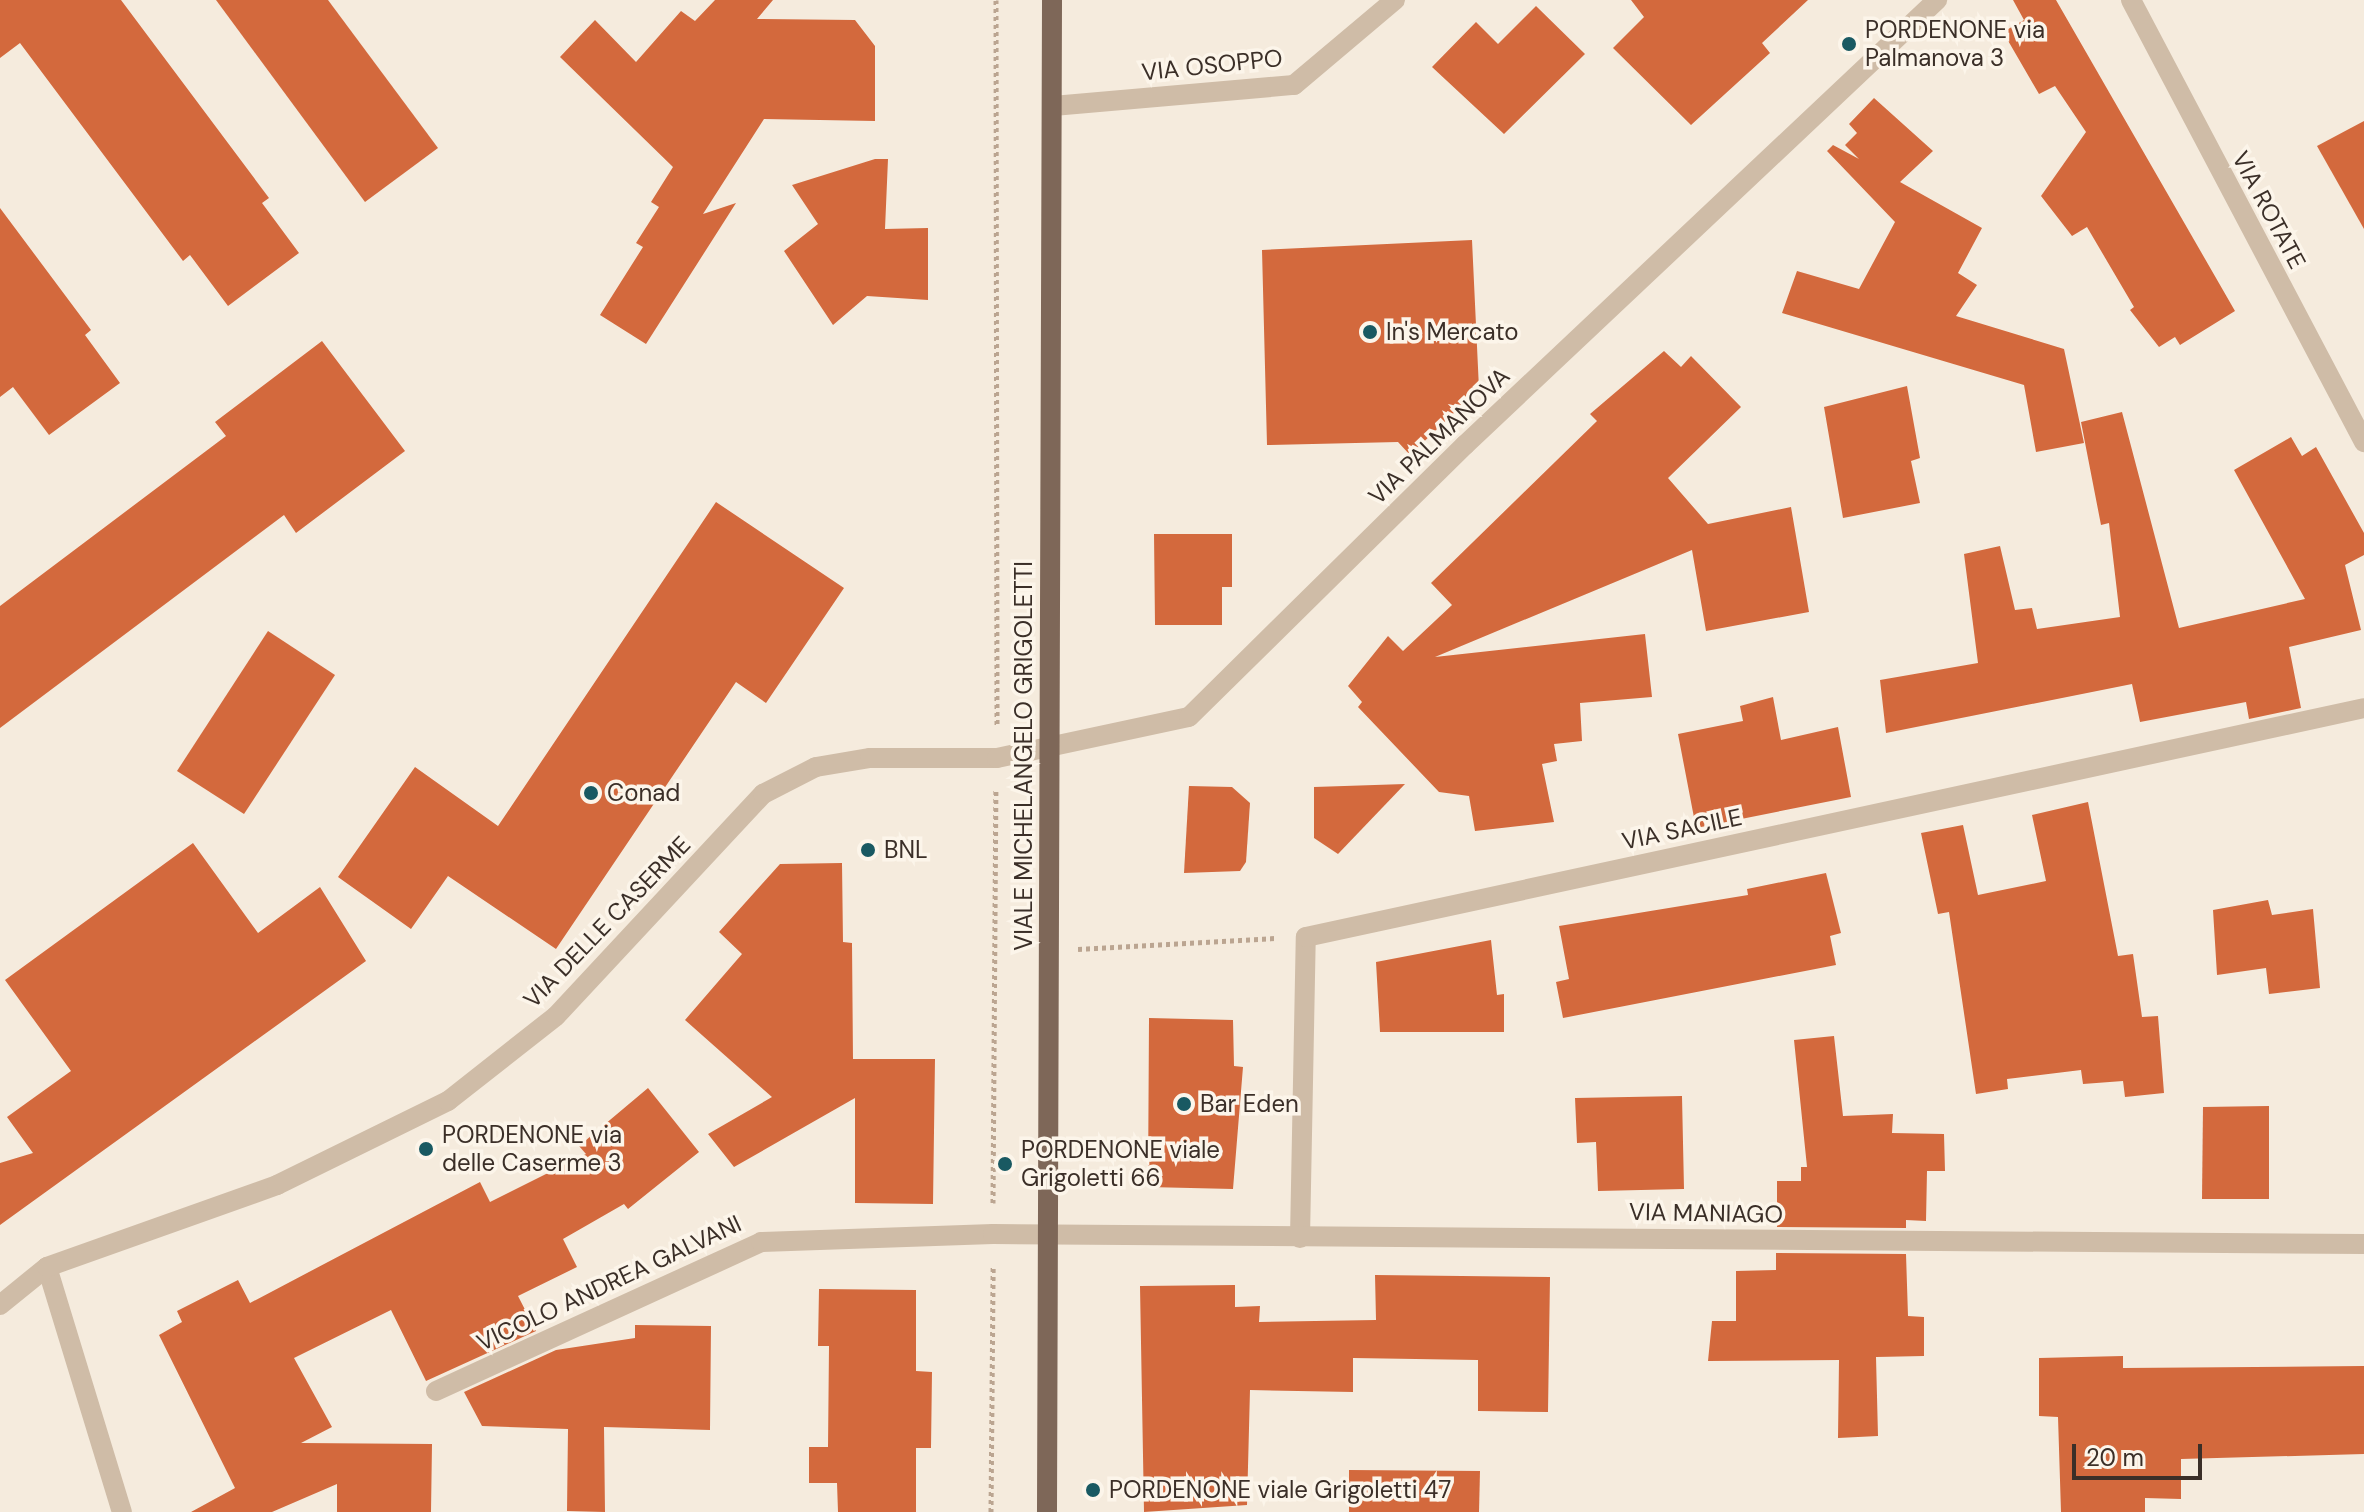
<!DOCTYPE html>
<style>
body{margin:0}
#map{position:relative;width:2364px;height:1512px;overflow:hidden;background:#f5ebdd;font-family:"DM Sans",sans-serif}
div>[style]{position:absolute}
[style*='--x']{left:calc(var(--x)*1px);top:calc(var(--y)*1px);width:calc(var(--w)*1px);rotate:calc(var(--a)*1deg)}
.building>*{inset:0;background:#d3693d}
.path>*{height:5px;margin-top:-2.5px;transform-origin:0;background:repeating-linear-gradient(90deg,#bba591 0 4px,transparent 0 8px)}
.minor>*{height:20px;margin:-10px;padding:0 10px;transform-origin:10px;border-radius:10px;background:#cfbca7}
.major>*{height:20px;margin:-10px;padding:0 10px;transform-origin:10px;border-radius:10px;background:#7e6758}
.dots>*{width:22px;height:22px;translate:-50% -50%;box-sizing:border-box;border:4px solid #fcf5ea;border-radius:50%}
span{translate:-50% -50%;white-space:nowrap;text-align:center;line-height:1.15;-webkit-text-stroke:7px #fcf5ea;paint-order:stroke}
.poi-label{font-size:24px;color:#3b2f28}
.left{translate:0 -50%;text-align:left}
.street-label{font-size:24px;color:#3b2f28}
.scale{position:absolute;left:2072px;top:1444px;width:130px;height:36px;box-sizing:border-box;border:4px solid #3b2f28;border-top:0;padding-left:10px;font-size:24px;line-height:28px;white-space:nowrap;color:#3b2f28;-webkit-text-stroke:6px #fcf5ea;paint-order:stroke}
</style>
<div id="map">
<div class="building">
<i style="clip-path:polygon(0 0,121px 0,269px 198px,262px 203px,299px 253px,228px 306px,190px 255px,183px 261px,20px 43px,0 58px)"></i>
<i style="clip-path:polygon(216px 0,328px 0,438px 148px,365px 202px)"></i>
<i style="clip-path:polygon(715px 0,773px 0,757px 19px,855px 20px,875px 46px,875px 121px,764px 119px,703px 214px,736px 203px,646px 344px,600px 315px,643px 247px,636px 243px,659px 207px,651px 202px,673px 167px,560px 57px,595px 20px,636px 62px,681px 11px,695px 21px)"></i>
<i style="clip-path:polygon(1631px 0,1808px 0,1762px 43px,1770px 53px,1691px 125px,1613px 48px,1644px 17px)"></i>
<i style="clip-path:polygon(2013px 0,2056px 0,2235px 311px,2180px 345px,2175px 337px,2159px 347px,2130px 310px,2134px 307px,2087px 227px,2072px 236px,2041px 196px,2086px 132px,2055px 86px,2039px 94px,2003px 32px,2024px 20px)"></i>
<i style="clip-path:polygon(1536px 6px,1585px 54px,1504px 134px,1432px 67px,1476px 22px,1498px 44px)"></i>
<i style="clip-path:polygon(1874px 98px,1933px 151px,1900px 182px,1982px 228px,1958px 273px,1977px 285px,1956px 316px,2064px 349px,2084px 443px,2036px 452px,2024px 385px,1782px 313px,1797px 271px,1859px 289px,1895px 222px,1827px 151px,1833px 145px,1859px 159px,1845px 145px,1857px 133px,1849px 124px)"></i>
<i style="clip-path:polygon(2364px 121px,2364px 229px,2317px 146px)"></i>
<i style="clip-path:polygon(875px 159px,888px 159px,885px 229px,928px 228px,928px 300px,867px 296px,833px 325px,784px 251px,818px 224px,792px 185px)"></i>
<i style="clip-path:polygon(0 208px,91px 330px,85px 335px,120px 383px,49px 435px,13px 387px,0 397px)"></i>
<i style="clip-path:polygon(1472px 240px,1479px 389px,1410px 455px,1398px 442px,1267px 445px,1262px 250px)"></i>
<i style="clip-path:polygon(322px 341px,405px 451px,296px 533px,284px 515px,0 728px,0 606px,226px 436px,215px 422px)"></i>
<i style="clip-path:polygon(1664px 351px,1681px 367px,1691px 356px,1741px 407px,1668px 478px,1708px 524px,1791px 507px,1809px 612px,1706px 631px,1692px 550px,1435px 657px,1645px 634px,1652px 697px,1580px 703px,1582px 741px,1554px 744px,1557px 761px,1542px 764px,1554px 822px,1475px 831px,1469px 796px,1439px 792px,1358px 707px,1362px 702px,1348px 686px,1388px 636px,1403px 651px,1452px 605px,1431px 583px,1597px 421px,1590px 414px)"></i>
<i style="clip-path:polygon(1907px 386px,1920px 458px,1911px 461px,1920px 503px,1843px 518px,1824px 407px)"></i>
<i style="clip-path:polygon(2122px 412px,2179px 628px,2305px 599px,2234px 470px,2291px 437px,2302px 456px,2316px 447px,2364px 533px,2364px 555px,2345px 565px,2361px 630px,2289px 647px,2301px 708px,2249px 719px,2246px 702px,2140px 722px,2132px 684px,1886px 733px,1880px 680px,1978px 663px,1964px 554px,2000px 546px,2015px 610px,2032px 608px,2037px 629px,2120px 617px,2109px 523px,2101px 525px,2081px 422px)"></i>
<i style="clip-path:polygon(716px 502px,844px 588px,766px 703px,736px 682px,556px 949px,448px 876px,411px 929px,338px 877px,415px 767px,498px 826px)"></i>
<i style="clip-path:polygon(1154px 534px,1232px 534px,1232px 587px,1222px 587px,1222px 625px,1155px 625px)"></i>
<i style="clip-path:polygon(268px 631px,335px 675px,244px 814px,177px 771px)"></i>
<i style="clip-path:polygon(1773px 697px,1781px 740px,1838px 727px,1851px 797px,1696px 828px,1678px 734px,1743px 721px,1740px 706px)"></i>
<i style="clip-path:polygon(1405px 784px,1338px 854px,1314px 838px,1314px 787px)"></i>
<i style="clip-path:polygon(1189px 786px,1232px 787px,1250px 803px,1246px 862px,1240px 871px,1184px 873px)"></i>
<i style="clip-path:polygon(2088px 802px,2118px 956px,2133px 954px,2142px 1017px,2158px 1016px,2164px 1093px,2125px 1097px,2123px 1081px,2083px 1084px,2081px 1070px,2007px 1079px,2008px 1089px,1976px 1094px,1949px 912px,1938px 914px,1921px 833px,1963px 825px,1978px 895px,2046px 881px,2032px 815px)"></i>
<i style="clip-path:polygon(193px 843px,258px 933px,320px 887px,366px 961px,0 1225px,0 1163px,33px 1153px,7px 1117px,71px 1071px,5px 980px)"></i>
<i style="clip-path:polygon(842px 863px,843px 942px,852px 943px,853px 1059px,935px 1059px,933px 1204px,855px 1203px,855px 1098px,734px 1167px,708px 1134px,772px 1097px,685px 1020px,742px 954px,719px 932px,780px 864px)"></i>
<i style="clip-path:polygon(1826px 873px,1841px 933px,1830px 936px,1836px 965px,1563px 1018px,1556px 982px,1569px 979px,1559px 926px,1748px 895px,1747px 889px)"></i>
<i style="clip-path:polygon(2268px 900px,2272px 915px,2313px 909px,2320px 988px,2269px 994px,2266px 968px,2217px 975px,2213px 910px)"></i>
<i style="clip-path:polygon(1491px 940px,1497px 995px,1504px 994px,1504px 1032px,1380px 1032px,1376px 962px)"></i>
<i style="clip-path:polygon(1149px 1018px,1233px 1020px,1234px 1066px,1243px 1067px,1233px 1189px,1148px 1187px)"></i>
<i style="clip-path:polygon(1834px 1036px,1843px 1116px,1893px 1114px,1892px 1133px,1944px 1134px,1945px 1171px,1927px 1171px,1926px 1221px,1906px 1220px,1906px 1228px,1777px 1227px,1777px 1181px,1801px 1181px,1801px 1167px,1807px 1167px,1794px 1040px)"></i>
<i style="clip-path:polygon(648px 1088px,699px 1152px,628px 1209px,624px 1204px,563px 1239px,577px 1267px,518px 1296px,536px 1331px,426px 1381px,391px 1310px,294px 1358px,332px 1427px,301px 1443px,432px 1444px,431px 1512px,337px 1512px,337px 1484px,272px 1512px,191px 1512px,235px 1488px,159px 1335px,182px 1322px,177px 1311px,238px 1280px,250px 1303px,480px 1182px,490px 1202px,586px 1154px,579px 1146px)"></i>
<i style="clip-path:polygon(1682px 1096px,1684px 1189px,1598px 1191px,1596px 1142px,1577px 1143px,1575px 1098px)"></i>
<i style="clip-path:polygon(2269px 1106px,2269px 1199px,2202px 1199px,2203px 1107px)"></i>
<i style="clip-path:polygon(1776px 1253px,1906px 1254px,1908px 1316px,1924px 1317px,1924px 1356px,1876px 1357px,1878px 1436px,1838px 1438px,1839px 1360px,1708px 1361px,1712px 1321px,1736px 1321px,1736px 1271px,1776px 1270px)"></i>
<i style="clip-path:polygon(1375px 1275px,1550px 1277px,1548px 1412px,1478px 1411px,1478px 1360px,1353px 1358px,1353px 1392px,1250px 1390px,1247px 1505px,1144px 1512px,1140px 1286px,1235px 1285px,1235px 1307px,1260px 1306px,1259px 1322px,1376px 1320px)"></i>
<i style="clip-path:polygon(819px 1289px,916px 1290px,916px 1371px,932px 1372px,931px 1448px,916px 1448px,916px 1512px,838px 1512px,837px 1483px,809px 1483px,809px 1447px,828px 1447px,829px 1346px,818px 1346px)"></i>
<i style="clip-path:polygon(635px 1325px,711px 1326px,710px 1430px,604px 1427px,605px 1512px,567px 1511px,568px 1429px,482px 1426px,464px 1392px,556px 1350px,635px 1338px)"></i>
<i style="clip-path:polygon(2123px 1356px,2123px 1368px,2364px 1366px,2364px 1454px,2181px 1459px,2181px 1499px,2145px 1498px,2145px 1512px,2061px 1512px,2058px 1417px,2039px 1416px,2039px 1358px)"></i>
<i style="clip-path:polygon(1349px 1470px,1480px 1471px,1479px 1512px,1349px 1512px)"></i>
</div>
<div class="path">
<i style="--x:996;--y:0;--w:727;--a:89.92"></i>
<i style="--x:1078;--y:949;--w:198;--a:-3.2"></i>
<i style="--x:993;--y:1203;--w:414;--a:-89.6"></i>
<i style="--x:991;--y:1512;--w:247;--a:-89.5"></i>
</div>
<div class="minor">
<i style="--x:2131;--y:0;--w:500;--a:62.2"></i>
<i style="--x:1053;--y:106;--w:242;--a:-5"></i>
<i style="--x:1294;--y:85;--w:132;--a:-40.1"></i>
<i style="--x:1300;--y:1238;--w:301;--a:-88.9"></i>
<i style="--x:1306;--y:937;--w:1082;--a:-12.21"></i>
<i style="--x:47;--y:1267;--w:256;--a:73"></i>
<i style="--x:0;--y:1305;--w:60;--a:-39"></i>
<i style="--x:47;--y:1267;--w:244;--a:-19.6"></i>
<i style="--x:277;--y:1185;--w:191;--a:-26.2"></i>
<i style="--x:448;--y:1101;--w:137;--a:-38.2"></i>
<i style="--x:556;--y:1016;--w:304;--a:-47"></i>
<i style="--x:763;--y:794;--w:59;--a:-27"></i>
<i style="--x:816;--y:767;--w:55;--a:-9.5"></i>
<i style="--x:870;--y:758;--w:127;--a:0"></i>
<i style="--x:997;--y:758;--w:196;--a:-12.1"></i>
<i style="--x:1189;--y:717;--w:388;--a:-44.6"></i>
<i style="--x:1465;--y:445;--w:649;--a:-43.31"></i>
<i style="--x:436;--y:1391;--w:358;--a:-24.6"></i>
<i style="--x:761;--y:1242;--w:232;--a:-2"></i>
<i style="--x:993;--y:1234;--w:1371;--a:0.42"></i>
</div>
<div class="major">
<i style="--x:1047;--y:1512;--w:1512;--a:-89.81"></i>
</div>
<div class="dots">
<i style="left:1849px;top:44px;background:#195962"></i>
<i style="left:1370px;top:332px;background:#195962"></i>
<i style="left:591px;top:793px;background:#195962"></i>
<i style="left:868px;top:850px;background:#195962"></i>
<i style="left:1184px;top:1104px;background:#195962"></i>
<i style="left:426px;top:1149px;background:#195962"></i>
<i style="left:1005px;top:1164px;background:#195962"></i>
<i style="left:1093px;top:1490px;background:#195962"></i>
</div>
<div class="poi-label">
<span class="left" style="left:1865px;top:44px">PORDENONE via<br>Palmanova 3</span>
<span class="left" style="left:1386px;top:332px">In's Mercato</span>
<span class="left" style="left:607px;top:793px">Conad</span>
<span class="left" style="left:884px;top:850px">BNL</span>
<span class="left" style="left:1200px;top:1104px">Bar Eden</span>
<span class="left" style="left:442px;top:1149px">PORDENONE via<br>delle Caserme 3</span>
<span class="left" style="left:1021px;top:1164px">PORDENONE viale<br>Grigoletti 66</span>
<span class="left" style="left:1109px;top:1490px">PORDENONE viale Grigoletti 47</span>
</div>
<div class="street-label">
<span style="left:1212px;top:65px;rotate:-6deg">VIA OSOPPO</span>
<span style="left:2269px;top:210px;rotate:62deg">VIA ROTATE</span>
<span style="left:1439px;top:436px;rotate:-44deg">VIA PALMANOVA</span>
<span style="left:1024px;top:756px;rotate:-90deg">VIALE MICHELANGELO GRIGOLETTI</span>
<span style="left:1682px;top:829px;rotate:-12deg">VIA SACILE</span>
<span style="left:607px;top:922px;rotate:-46deg">VIA DELLE CASERME</span>
<span style="left:1706px;top:1213px;rotate:1deg">VIA MANIAGO</span>
<span style="left:609px;top:1283px;rotate:-25deg">VICOLO ANDREA GALVANI</span>
</div>
<div class="scale">20 m</div>
</div>
